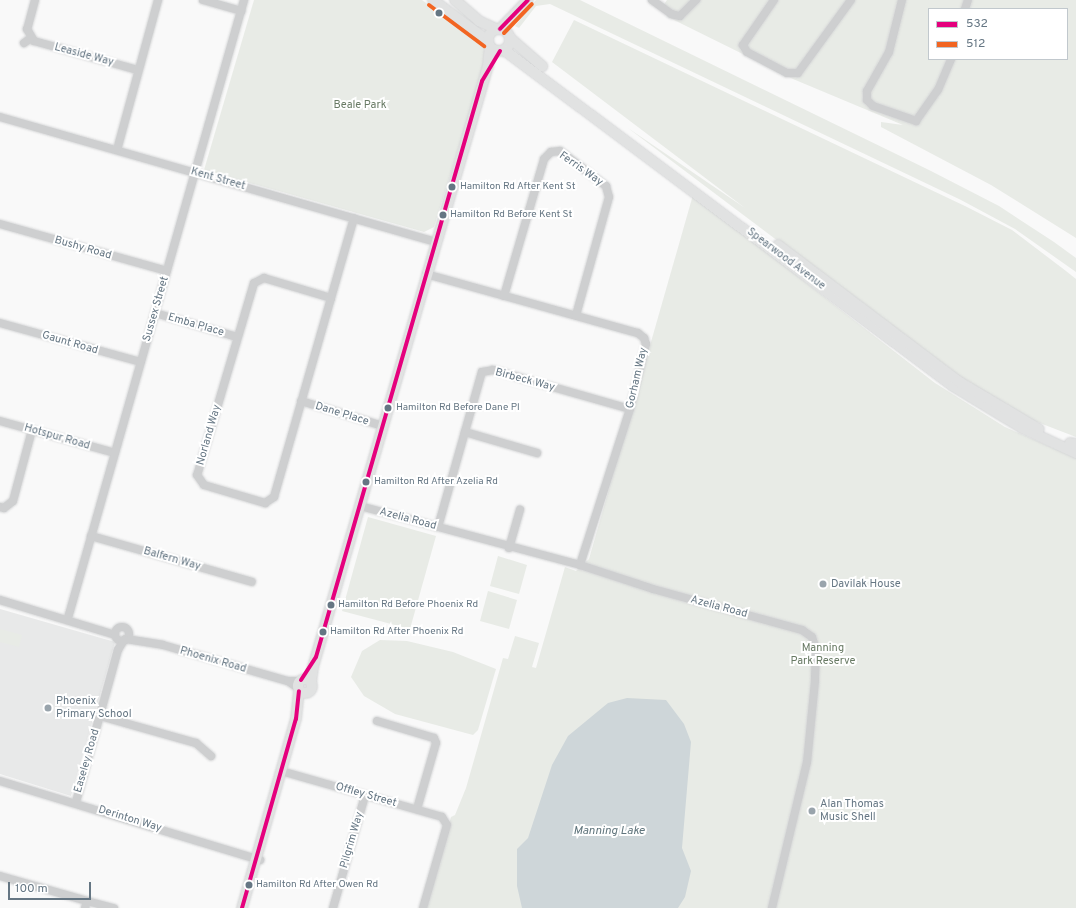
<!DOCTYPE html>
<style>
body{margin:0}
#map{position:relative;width:1076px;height:908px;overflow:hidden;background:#f9f9f9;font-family:Overpass,sans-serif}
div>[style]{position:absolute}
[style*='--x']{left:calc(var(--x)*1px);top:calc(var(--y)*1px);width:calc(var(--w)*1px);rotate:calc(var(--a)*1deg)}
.built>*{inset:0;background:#e8e9e9}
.green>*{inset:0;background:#e8ebe6}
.water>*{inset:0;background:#ced6d9}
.roads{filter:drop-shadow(0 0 1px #d5d6d7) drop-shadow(0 0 1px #d5d6d7)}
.minor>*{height:8px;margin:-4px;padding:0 4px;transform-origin:4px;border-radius:4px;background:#cecfd0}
.minor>.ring{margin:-4px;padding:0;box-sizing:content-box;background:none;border:8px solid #cecfd0;border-radius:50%}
.major>*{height:10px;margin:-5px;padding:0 5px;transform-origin:5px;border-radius:5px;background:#e1e2e2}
.major>.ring{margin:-5px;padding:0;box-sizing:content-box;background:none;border:10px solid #e1e2e2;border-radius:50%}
.bus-1>*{height:4px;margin:-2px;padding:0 2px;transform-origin:2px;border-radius:2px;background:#e5007d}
.bus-2>*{height:4px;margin:-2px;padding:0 2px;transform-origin:2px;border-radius:2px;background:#f26522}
.dots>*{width:11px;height:11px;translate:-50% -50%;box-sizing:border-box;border:2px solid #fff;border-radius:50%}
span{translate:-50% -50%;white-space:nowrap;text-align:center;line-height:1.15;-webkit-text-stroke:4px #fff;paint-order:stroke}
.bus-label{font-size:10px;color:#657683}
.left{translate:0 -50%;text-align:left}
.street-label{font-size:11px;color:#657683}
.park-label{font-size:11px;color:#687a64}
.poi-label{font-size:11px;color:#657683}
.water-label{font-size:12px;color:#60757c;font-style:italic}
.legend{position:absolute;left:928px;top:8px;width:140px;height:52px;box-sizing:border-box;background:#fff;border:1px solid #c1c8cd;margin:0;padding:5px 7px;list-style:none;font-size:12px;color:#657683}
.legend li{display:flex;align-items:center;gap:8px;height:20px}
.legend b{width:20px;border:1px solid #c1c8cd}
.scale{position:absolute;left:8px;top:882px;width:83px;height:18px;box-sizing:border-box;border:2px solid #657683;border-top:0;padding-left:5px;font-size:12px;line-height:14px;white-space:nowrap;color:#657683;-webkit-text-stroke:3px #fff;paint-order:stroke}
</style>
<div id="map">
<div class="built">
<i style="clip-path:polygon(0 609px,115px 642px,71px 796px,0 774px)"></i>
</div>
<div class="green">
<i style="clip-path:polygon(254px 0,422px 0,483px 44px,486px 59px,434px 227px,424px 232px,204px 170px)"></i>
<i style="clip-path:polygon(536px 0,580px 0,929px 170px,999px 206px,1054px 242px,1076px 258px,1076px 272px,1015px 229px,961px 200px,550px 4px,536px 6px,519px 28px,515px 26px)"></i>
<i style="clip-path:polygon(evenodd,667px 0,1076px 0,1076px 238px,991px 185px,881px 127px,881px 122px,903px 125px,793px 79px,674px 20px,660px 10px,667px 0,929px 9px,1067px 9px,1067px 59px,929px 59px,929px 9px)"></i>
<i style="clip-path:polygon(574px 20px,967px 207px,1012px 230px,1066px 271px,1076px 279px,1076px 437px,1019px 415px,965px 382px,628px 128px,745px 208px,552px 62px)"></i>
<i style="clip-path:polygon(693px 195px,935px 383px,1005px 427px,1076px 458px,1076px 908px,427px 908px,451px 817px,455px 815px,466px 788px,503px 658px,508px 659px,515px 636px,539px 643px,532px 667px,536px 668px,565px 567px,576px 571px,589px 559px)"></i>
<i style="clip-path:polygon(368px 517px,436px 536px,410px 629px,342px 611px)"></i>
<i style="clip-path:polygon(498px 556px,527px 565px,519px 594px,490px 586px)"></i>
<i style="clip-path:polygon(488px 591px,517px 600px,509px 629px,480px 621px)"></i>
<i style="clip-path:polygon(0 629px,22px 635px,19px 647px,0 642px)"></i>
<i style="clip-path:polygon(380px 640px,407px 641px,453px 652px,496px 669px,478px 730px,473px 735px,395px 714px,364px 696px,351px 677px,362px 651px)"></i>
</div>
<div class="water">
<i style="clip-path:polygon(627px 698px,666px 700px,684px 724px,691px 742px,682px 848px,691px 871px,685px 897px,678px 908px,522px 908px,517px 886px,517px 849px,528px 838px,552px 765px,568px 736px,608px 703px)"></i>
</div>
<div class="roads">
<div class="minor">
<i style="--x:35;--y:0;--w:30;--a:105"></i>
<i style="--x:27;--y:29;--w:14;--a:60"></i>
<i style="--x:34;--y:41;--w:108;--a:15.6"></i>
<i style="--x:203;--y:0;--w:40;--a:16"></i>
<i style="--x:652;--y:0;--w:24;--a:36"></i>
<i style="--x:671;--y:14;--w:9;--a:13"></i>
<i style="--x:680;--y:16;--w:23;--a:-45"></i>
<i style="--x:774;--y:0;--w:55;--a:124.6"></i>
<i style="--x:743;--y:45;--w:8;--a:60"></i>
<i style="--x:747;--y:52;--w:45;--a:27.7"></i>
<i style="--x:787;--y:73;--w:11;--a:0"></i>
<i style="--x:798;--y:73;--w:90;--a:-54"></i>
<i style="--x:902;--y:0;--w:54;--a:104"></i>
<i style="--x:889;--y:52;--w:45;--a:119.4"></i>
<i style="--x:867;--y:91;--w:9;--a:90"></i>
<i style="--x:867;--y:100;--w:8;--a:45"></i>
<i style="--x:873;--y:106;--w:46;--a:19.2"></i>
<i style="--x:916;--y:121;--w:38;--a:-55"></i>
<i style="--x:938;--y:90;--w:34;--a:-67"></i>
<i style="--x:965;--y:9;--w:9;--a:-72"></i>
<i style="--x:24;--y:43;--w:9;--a:-36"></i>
<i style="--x:0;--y:117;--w:454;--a:16"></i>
<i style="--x:117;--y:150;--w:156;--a:-74.7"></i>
<i style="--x:0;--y:224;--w:173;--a:15.7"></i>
<i style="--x:426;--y:274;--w:220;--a:15.6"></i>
<i style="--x:638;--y:333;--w:8;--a:40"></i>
<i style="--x:644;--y:338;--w:6;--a:72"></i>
<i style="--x:646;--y:344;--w:67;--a:103.8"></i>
<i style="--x:630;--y:409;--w:164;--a:107.8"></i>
<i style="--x:504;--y:296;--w:143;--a:-73.7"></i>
<i style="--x:544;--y:159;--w:10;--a:-45"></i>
<i style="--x:551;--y:152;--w:9;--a:-6"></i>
<i style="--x:560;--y:151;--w:58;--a:37.3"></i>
<i style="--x:606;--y:186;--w:11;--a:75"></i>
<i style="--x:609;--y:197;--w:123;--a:105.6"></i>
<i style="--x:331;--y:298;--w:70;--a:-163.4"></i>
<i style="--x:264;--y:278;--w:11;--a:153"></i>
<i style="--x:254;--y:283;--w:200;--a:106.5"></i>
<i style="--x:197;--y:475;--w:12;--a:55"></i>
<i style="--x:204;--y:485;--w:64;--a:16.4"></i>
<i style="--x:265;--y:503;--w:11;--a:-34"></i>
<i style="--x:274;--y:497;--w:207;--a:-74"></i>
<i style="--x:331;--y:298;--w:83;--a:-74"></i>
<i style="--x:155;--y:313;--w:85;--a:16.3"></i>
<i style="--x:0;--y:323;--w:146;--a:15.5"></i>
<i style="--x:301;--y:401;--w:86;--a:17"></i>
<i style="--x:0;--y:421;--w:119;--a:15.5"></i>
<i style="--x:465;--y:432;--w:75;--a:16.3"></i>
<i style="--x:360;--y:506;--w:228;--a:15"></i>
<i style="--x:580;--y:565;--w:77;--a:18.2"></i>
<i style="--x:653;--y:589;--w:155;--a:15.4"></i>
<i style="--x:802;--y:630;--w:12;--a:35"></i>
<i style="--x:812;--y:637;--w:13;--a:72"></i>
<i style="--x:816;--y:649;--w:32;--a:92"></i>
<i style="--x:815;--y:681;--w:81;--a:95.6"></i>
<i style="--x:807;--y:762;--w:150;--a:103.5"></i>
<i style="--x:0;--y:507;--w:4;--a:14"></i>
<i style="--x:4;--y:508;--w:11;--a:-38"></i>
<i style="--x:13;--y:501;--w:73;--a:-75"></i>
<i style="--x:438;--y:527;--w:161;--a:-74.2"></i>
<i style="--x:482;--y:372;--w:11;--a:-10"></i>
<i style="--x:493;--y:370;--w:142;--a:15.9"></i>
<i style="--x:91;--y:536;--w:167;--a:15.9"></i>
<i style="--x:509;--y:548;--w:40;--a:-74"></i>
<i style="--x:0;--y:600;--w:120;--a:16.9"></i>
<i style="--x:68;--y:618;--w:643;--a:-74.1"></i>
<i class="ring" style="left:115px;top:627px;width:6px;height:6px"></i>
<i style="--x:126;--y:639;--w:37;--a:9"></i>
<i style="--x:163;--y:645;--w:130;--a:16.1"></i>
<i style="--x:288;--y:681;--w:12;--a:35"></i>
<i style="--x:288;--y:681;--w:12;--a:0"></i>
<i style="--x:100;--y:716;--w:100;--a:15.7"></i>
<i style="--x:196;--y:743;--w:20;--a:41"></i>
<i style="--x:377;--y:721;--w:59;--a:16.6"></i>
<i style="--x:434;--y:738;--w:5;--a:68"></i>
<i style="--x:436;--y:743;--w:69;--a:106.1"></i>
<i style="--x:281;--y:771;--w:167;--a:15.9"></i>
<i style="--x:442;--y:817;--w:9;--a:58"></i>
<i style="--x:447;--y:825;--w:86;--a:106.1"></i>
<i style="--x:0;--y:781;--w:272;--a:16.9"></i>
<i style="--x:76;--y:802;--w:158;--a:-74.6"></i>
<i style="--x:118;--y:650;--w:12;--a:-59"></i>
<i style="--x:0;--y:876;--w:91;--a:16"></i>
<i style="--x:87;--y:901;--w:7;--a:106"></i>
<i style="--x:87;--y:901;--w:28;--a:15"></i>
<i style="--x:333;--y:908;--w:116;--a:-74.1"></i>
</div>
<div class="major">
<i style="--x:433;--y:0;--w:69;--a:36.7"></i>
<i style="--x:455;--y:0;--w:32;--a:41"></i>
<i style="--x:479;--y:21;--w:19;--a:25"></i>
<i class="ring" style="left:488px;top:29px;width:12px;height:12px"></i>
<i style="--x:500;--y:29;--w:40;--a:-46"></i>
<i style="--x:510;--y:38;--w:43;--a:41.2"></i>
<i style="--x:504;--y:50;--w:561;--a:36.81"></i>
<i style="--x:953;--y:386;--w:81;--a:31.3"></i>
<i style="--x:1022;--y:428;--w:60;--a:24.8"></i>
<i style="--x:778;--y:245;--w:226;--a:37.1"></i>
<i style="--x:958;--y:381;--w:94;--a:30.7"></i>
<i style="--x:1070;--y:443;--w:6;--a:9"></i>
<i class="ring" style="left:298px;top:679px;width:4px;height:4px"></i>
<i style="--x:311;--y:683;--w:16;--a:-83"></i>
<i style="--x:313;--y:667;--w:626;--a:-73.77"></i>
<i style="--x:488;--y:66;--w:19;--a:-84"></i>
<i style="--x:242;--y:908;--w:197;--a:-74.1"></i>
<i style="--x:296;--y:719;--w:28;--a:-84"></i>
</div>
</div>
<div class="bus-1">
<i style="--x:500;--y:29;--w:40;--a:-46"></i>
<i style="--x:301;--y:680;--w:27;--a:-57"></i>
<i style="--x:316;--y:657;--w:599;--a:-73.92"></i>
<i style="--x:482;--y:81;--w:35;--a:-59"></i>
<i style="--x:242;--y:908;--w:197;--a:-74.1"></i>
<i style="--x:296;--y:719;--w:28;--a:-84"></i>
</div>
<div class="bus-2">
<i style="--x:429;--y:5;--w:69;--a:36.7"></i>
<i style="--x:504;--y:33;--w:40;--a:-46"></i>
</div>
<div class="dots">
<i style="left:439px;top:13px;background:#657683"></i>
<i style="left:452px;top:187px;background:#657683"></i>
<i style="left:443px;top:215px;background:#657683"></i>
<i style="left:388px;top:408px;background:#657683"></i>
<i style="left:366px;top:482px;background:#657683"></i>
<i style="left:823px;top:584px;background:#99a4ac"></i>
<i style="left:331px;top:605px;background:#657683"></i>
<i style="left:323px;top:632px;background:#657683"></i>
<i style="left:48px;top:708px;background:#99a4ac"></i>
<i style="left:812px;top:811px;background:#99a4ac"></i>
<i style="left:249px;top:885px;background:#657683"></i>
</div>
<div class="bus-label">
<span class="left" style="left:460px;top:187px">Hamilton Rd After Kent St</span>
<span class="left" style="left:450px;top:215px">Hamilton Rd Before Kent St</span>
<span class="left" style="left:396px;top:408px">Hamilton Rd Before Dane Pl</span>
<span class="left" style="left:374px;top:482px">Hamilton Rd After Azelia Rd</span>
<span class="left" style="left:338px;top:605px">Hamilton Rd Before Phoenix Rd</span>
<span class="left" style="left:330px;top:632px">Hamilton Rd After Phoenix Rd</span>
<span class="left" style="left:256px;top:885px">Hamilton Rd After Owen Rd</span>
</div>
<div class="street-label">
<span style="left:84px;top:55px;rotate:15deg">Leaside Way</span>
<span style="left:581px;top:169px;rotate:35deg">Ferris Way</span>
<span style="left:218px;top:179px;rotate:16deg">Kent Street</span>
<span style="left:83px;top:248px;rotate:16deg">Bushy Road</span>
<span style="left:786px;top:259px;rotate:37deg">Spearwood Avenue</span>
<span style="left:156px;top:309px;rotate:-74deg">Sussex Street</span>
<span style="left:196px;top:325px;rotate:16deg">Emba Place</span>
<span style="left:70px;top:343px;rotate:16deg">Gaunt Road</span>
<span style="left:637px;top:378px;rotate:-77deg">Gorham Way</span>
<span style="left:525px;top:380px;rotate:15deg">Birbeck Way</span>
<span style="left:342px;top:414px;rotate:17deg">Dane Place</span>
<span style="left:209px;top:435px;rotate:-74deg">Norland Way</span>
<span style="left:57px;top:437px;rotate:16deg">Hotspur Road</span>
<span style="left:408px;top:519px;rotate:15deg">Azelia Road</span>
<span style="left:172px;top:559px;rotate:16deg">Balfern Way</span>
<span style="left:719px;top:607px;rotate:15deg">Azelia Road</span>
<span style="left:213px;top:660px;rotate:16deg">Phoenix Road</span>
<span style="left:87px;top:761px;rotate:-74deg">Easeley Road</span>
<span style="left:366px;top:795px;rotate:16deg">Offley Street</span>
<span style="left:130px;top:819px;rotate:17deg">Derinton Way</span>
<span style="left:352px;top:840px;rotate:-74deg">Pilgrim Way</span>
</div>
<div class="park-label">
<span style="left:360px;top:105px">Beale Park</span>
<span style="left:823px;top:655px">Manning<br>Park Reserve</span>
</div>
<div class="poi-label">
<span class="left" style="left:831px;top:584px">Davilak House</span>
<span class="left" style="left:56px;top:708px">Phoenix<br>Primary School</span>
<span class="left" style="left:820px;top:811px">Alan Thomas<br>Music Shell</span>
</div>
<div class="water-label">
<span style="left:609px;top:832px">Manning Lake</span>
</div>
<ul class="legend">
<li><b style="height:5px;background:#e5007d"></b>532</li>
<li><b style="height:5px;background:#f26522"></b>512</li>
</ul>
<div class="scale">100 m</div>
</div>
